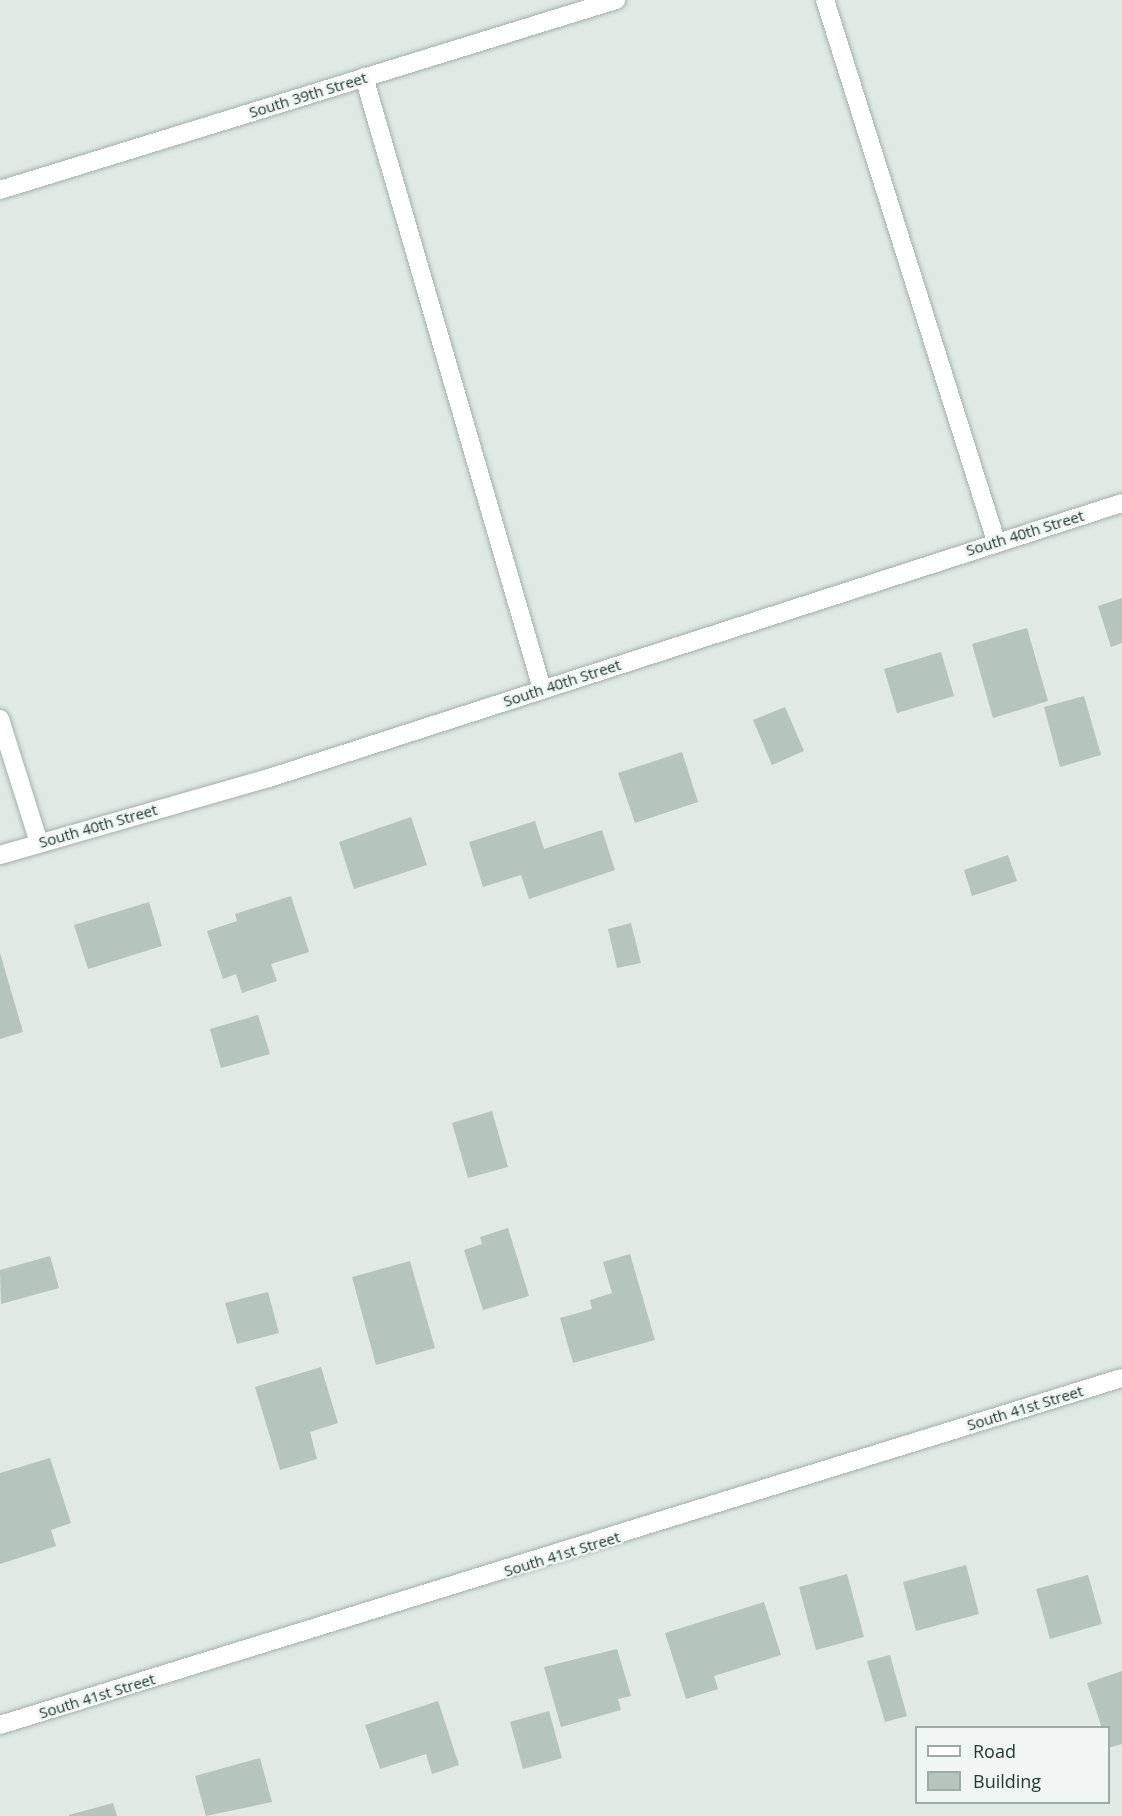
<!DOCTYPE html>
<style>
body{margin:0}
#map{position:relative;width:1122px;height:1816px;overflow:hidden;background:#e0e9e4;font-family:"Open Sans",sans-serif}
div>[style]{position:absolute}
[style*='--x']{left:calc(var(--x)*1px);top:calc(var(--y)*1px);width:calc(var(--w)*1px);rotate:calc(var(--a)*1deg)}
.building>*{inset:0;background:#b5c4bd}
.roads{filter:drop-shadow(0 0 2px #a3b0ab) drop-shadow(0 0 2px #a3b0ab)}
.minor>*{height:18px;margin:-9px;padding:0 9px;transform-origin:9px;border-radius:9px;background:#fff}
span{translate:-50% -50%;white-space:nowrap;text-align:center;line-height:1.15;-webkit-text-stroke:5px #f0f6f3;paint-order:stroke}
.street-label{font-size:15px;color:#223831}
.legend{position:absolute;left:915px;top:1726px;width:195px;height:78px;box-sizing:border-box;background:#f0f6f3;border:2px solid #9eaaa5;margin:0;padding:8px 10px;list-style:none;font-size:18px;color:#223831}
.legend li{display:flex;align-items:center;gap:12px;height:30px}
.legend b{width:30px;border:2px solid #9eaaa5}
</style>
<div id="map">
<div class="building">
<i style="clip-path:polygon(1122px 598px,1122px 643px,1111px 647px,1098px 606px)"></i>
<i style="clip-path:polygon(1027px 628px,1048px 701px,993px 718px,972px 644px)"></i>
<i style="clip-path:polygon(941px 652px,954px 696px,897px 713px,884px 669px)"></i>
<i style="clip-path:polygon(1084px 696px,1101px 755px,1060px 767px,1044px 707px)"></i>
<i style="clip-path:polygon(785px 707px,804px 751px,772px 765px,753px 720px)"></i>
<i style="clip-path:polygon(682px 752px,698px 802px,635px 823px,618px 773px)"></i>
<i style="clip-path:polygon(411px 817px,427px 865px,354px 889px,339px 842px)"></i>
<i style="clip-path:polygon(535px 821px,544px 849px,602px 830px,615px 870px,529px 899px,521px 875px,483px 887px,469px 842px)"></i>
<i style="clip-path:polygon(1008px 855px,1017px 881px,972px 896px,964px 870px)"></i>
<i style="clip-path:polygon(291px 896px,309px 952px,271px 964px,277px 981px,242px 993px,236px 974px,223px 979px,207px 931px,237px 921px,235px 914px)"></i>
<i style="clip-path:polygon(149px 902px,162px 946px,88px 969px,74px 925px)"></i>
<i style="clip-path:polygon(631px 923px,641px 963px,617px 968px,608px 929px)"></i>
<i style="clip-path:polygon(0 953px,23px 1032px,0 1039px)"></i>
<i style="clip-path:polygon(258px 1015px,270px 1054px,221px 1068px,210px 1029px)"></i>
<i style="clip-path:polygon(492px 1111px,508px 1167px,468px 1178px,452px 1123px)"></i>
<i style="clip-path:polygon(508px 1228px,529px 1296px,483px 1310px,464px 1250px,482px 1244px,480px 1237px)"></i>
<i style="clip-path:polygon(630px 1254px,655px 1340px,573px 1363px,560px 1318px,592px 1309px,590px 1300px,612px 1293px,603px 1262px)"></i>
<i style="clip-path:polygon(50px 1256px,59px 1288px,1px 1304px,0 1270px)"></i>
<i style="clip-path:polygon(410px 1261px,435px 1348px,376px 1365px,352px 1277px)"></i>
<i style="clip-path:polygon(268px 1292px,279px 1333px,237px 1344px,225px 1303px)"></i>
<i style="clip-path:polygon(321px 1367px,338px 1423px,310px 1432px,317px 1459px,280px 1470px,255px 1387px)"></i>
<i style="clip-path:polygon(50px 1458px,71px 1523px,51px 1530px,56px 1546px,0 1564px,0 1473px)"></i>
<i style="clip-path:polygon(966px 1565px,979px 1614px,916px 1631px,903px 1582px)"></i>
<i style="clip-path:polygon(847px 1574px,864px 1637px,816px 1650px,799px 1587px)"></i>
<i style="clip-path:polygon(1088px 1575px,1102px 1624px,1050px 1639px,1036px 1589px)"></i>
<i style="clip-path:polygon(764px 1602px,781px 1655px,714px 1676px,718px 1689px,686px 1699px,665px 1633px)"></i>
<i style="clip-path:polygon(617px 1649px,631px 1696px,618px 1699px,621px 1710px,561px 1727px,544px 1667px)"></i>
<i style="clip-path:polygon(890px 1655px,907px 1716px,885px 1722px,867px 1661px)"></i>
<i style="clip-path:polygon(1122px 1671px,1122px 1744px,1108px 1748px,1108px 1728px,1102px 1728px,1087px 1683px)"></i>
<i style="clip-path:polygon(438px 1701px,459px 1765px,432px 1774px,426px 1754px,380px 1769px,365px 1725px)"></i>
<i style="clip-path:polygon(549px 1711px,562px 1758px,523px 1769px,510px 1722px)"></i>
<i style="clip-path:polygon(260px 1758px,272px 1802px,206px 1816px,195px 1776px)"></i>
<i style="clip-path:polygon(113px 1803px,117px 1816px,69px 1816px,69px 1815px)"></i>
</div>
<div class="roads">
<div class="minor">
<i style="--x:825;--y:0;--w:567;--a:72.46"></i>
<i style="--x:364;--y:77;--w:637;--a:73.78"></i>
<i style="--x:0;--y:190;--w:645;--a:-17.14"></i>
<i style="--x:0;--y:719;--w:130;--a:72.5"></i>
<i style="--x:0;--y:855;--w:280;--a:-16"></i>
<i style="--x:269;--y:778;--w:896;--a:-17.87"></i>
<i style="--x:0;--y:1725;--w:1174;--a:-17.19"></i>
</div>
</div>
<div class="street-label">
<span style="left:308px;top:95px;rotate:-17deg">South 39th Street</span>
<span style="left:1025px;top:533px;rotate:-17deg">South 40th Street</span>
<span style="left:562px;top:683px;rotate:-18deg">South 40th Street</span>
<span style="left:98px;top:826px;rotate:-16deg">South 40th Street</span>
<span style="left:1025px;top:1408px;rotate:-17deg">South 41st Street</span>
<span style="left:562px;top:1554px;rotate:-17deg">South 41st Street</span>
<span style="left:97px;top:1696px;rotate:-17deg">South 41st Street</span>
</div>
<ul class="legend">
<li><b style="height:8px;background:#fff"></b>Road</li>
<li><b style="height:16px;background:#b5c4bd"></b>Building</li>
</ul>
</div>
